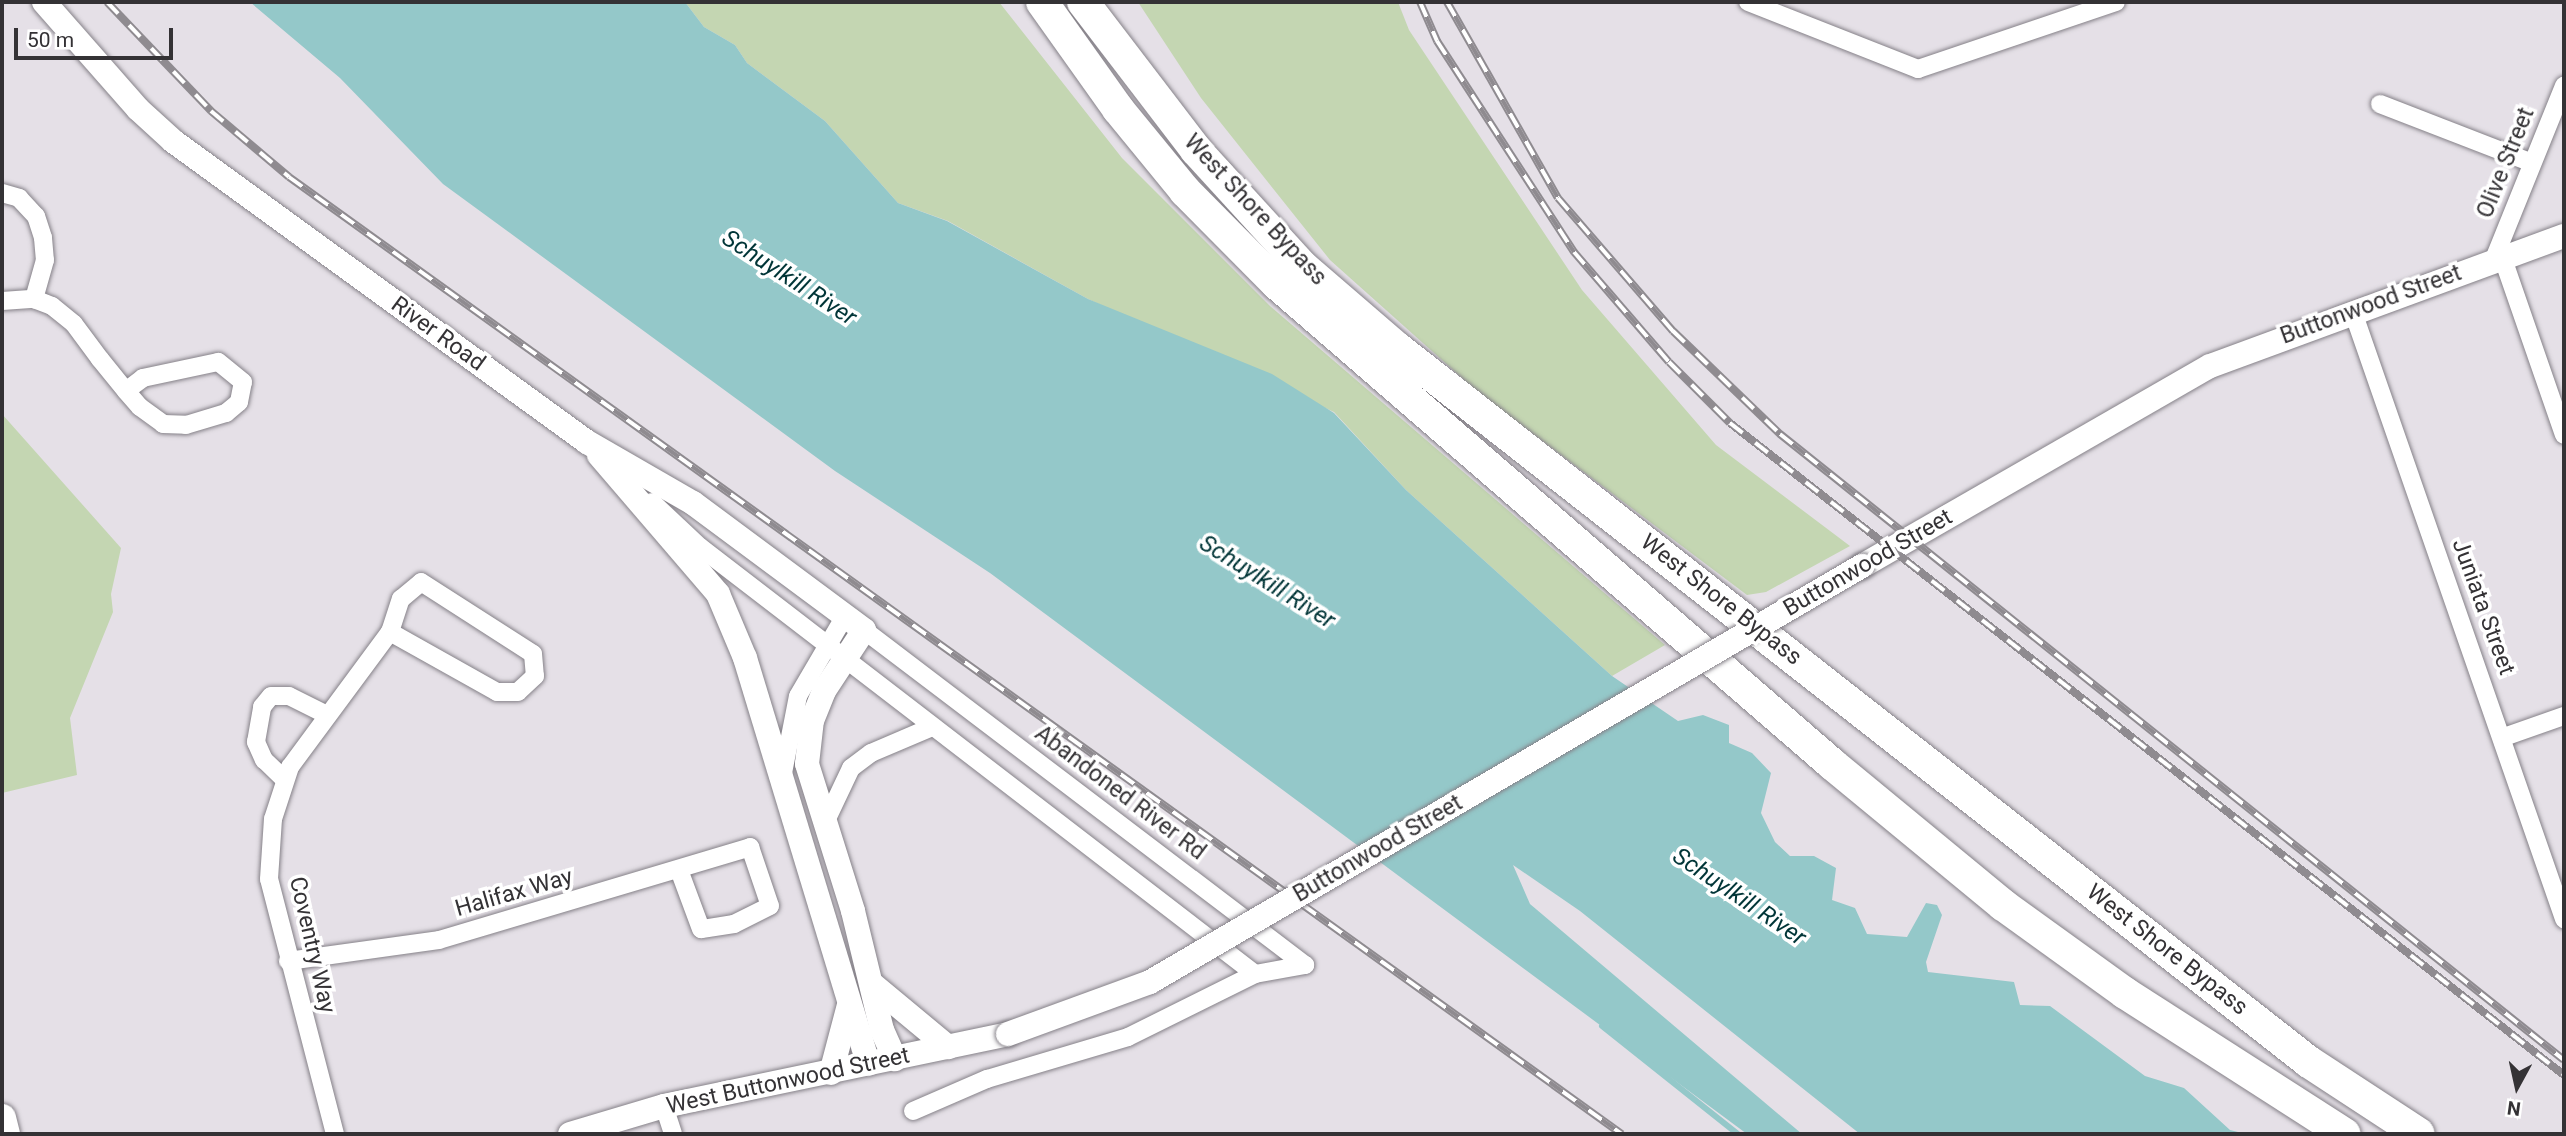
<!DOCTYPE html>
<style>
body{margin:0}
#map{position:relative;width:2566px;height:1136px;overflow:hidden;background:#e5e0e7;font-family:Roboto,sans-serif}
div>[style]{position:absolute}
[style*='--x']{left:calc(var(--x)*1px);top:calc(var(--y)*1px);width:calc(var(--w)*1px);rotate:calc(var(--a)*1deg)}
.green>*{inset:0;background:#c4d6b2}
.water>*{inset:0;background:#94c8c9}
.stream>*{height:6px;margin:-3px;padding:0 3px;transform-origin:3px;border-radius:3px;background:#94c8c9}
.roads{filter:drop-shadow(0 0 2px #858188) drop-shadow(0 0 2px #858188)}
.street>*{height:18px;margin:-9px;padding:0 9px;transform-origin:9px;border-radius:9px;background:#fff}
.secondary>*{height:24px;margin:-12px;padding:0 12px;transform-origin:12px;border-radius:12px;background:#fff}
.primary>*{height:28px;margin:-14px;padding:0 14px;transform-origin:14px;border-radius:14px;background:#fff}
.highway>*{height:32px;margin:-16px;padding:0 16px;transform-origin:16px;border-radius:16px;background:#fff}
.rail>*{height:8px;margin-top:-4px;transform-origin:0;background:repeating-linear-gradient(90deg,#fff 0 16px,#8f8b90 0 32px);box-sizing:border-box;border-block:2px solid #8f8b90}
.bridges{filter:drop-shadow(0 0 2px #858188) drop-shadow(0 0 2px #858188)}
.secondary-bridge>*{height:24px;margin:-12px;padding:0 12px;transform-origin:12px;border-radius:12px;background:#fff}
span{translate:-50% -50%;white-space:nowrap;text-align:center;line-height:1.15;-webkit-text-stroke:7px #fff;paint-order:stroke}
.street-label{font-size:23px;color:#343235}
.water-label{font-size:24px;color:#013537;font-style:italic}
.frame{position:absolute;inset:0;border:4px solid #343235;pointer-events:none}
.north{position:absolute;left:2482px;top:1052px;width:70px;height:70px;-webkit-text-stroke:5px #fff;paint-order:stroke;rotate:188deg;font-size:19px;font-weight:700;line-height:28px;text-align:center;color:#343235}
.north::after{content:'';display:block;margin:auto;width:24px;height:32px;background:#343235;clip-path:polygon(50% 0,100% 100%,50% 72%,0 100%)}
.scale{position:absolute;left:14px;top:28px;width:159px;height:32px;box-sizing:border-box;border:4px solid #343235;border-top:0;padding-left:9px;font-size:21px;line-height:24px;white-space:nowrap;color:#343235;-webkit-text-stroke:5px #fff;paint-order:stroke}
</style>
<div id="map">
<div class="green">
<i style="clip-path:polygon(685px 2px,999px 2px,1122px 158px,1270px 306px,1665px 645px,1612px 676px,1406px 490px,1334px 412px,1088px 299px,948px 221px,898px 203px,825px 121px,747px 63px,735px 45px,704px 27px)"></i>
<i style="clip-path:polygon(1138px 2px,1398px 2px,1409px 30px,1582px 290px,1716px 445px,1850px 546px,1766px 592px,1747px 595px,1480px 394px,1330px 260px,1201px 98px)"></i>
<i style="clip-path:polygon(2px 414px,121px 548px,111px 594px,113px 612px,70px 718px,77px 775px,2px 793px)"></i>
</div>
<div class="water">
<i style="clip-path:polygon(250px 2px,685px 2px,704px 27px,735px 45px,747px 63px,825px 121px,898px 203px,947px 221px,1088px 299px,1272px 374px,1334px 413px,1406px 490px,1612px 676px,1678px 721px,1703px 715px,1729px 725px,1729px 743px,1752px 753px,1771px 773px,1761px 813px,1775px 842px,1790px 856px,1814px 856px,1836px 868px,1832px 900px,1855px 908px,1867px 934px,1907px 937px,1926px 903px,1937px 905px,1942px 915px,1926px 962px,1928px 972px,2014px 982px,2020px 1005px,2050px 1006px,2145px 1076px,2184px 1088px,2230px 1130px,2246px 1134px,1860px 1134px,1580px 911px,1513px 865px,1530px 904px,1802px 1134px,1747px 1134px,990px 573px,835px 471px,443px 184px,340px 78px)"></i>
</div>
<div class="stream">
<i style="--x:1602;--y:1026;--w:174;--a:38.5"></i>
</div>
<div class="roads">
<div class="street">
<i style="--x:1748;--y:2;--w:183;--a:21.5"></i>
<i style="--x:1918;--y:69;--w:209;--a:-18.7"></i>
<i style="--x:2380;--y:104;--w:163;--a:21.2"></i>
<i style="--x:2;--y:193;--w:18;--a:16"></i>
<i style="--x:19;--y:198;--w:25;--a:47"></i>
<i style="--x:36;--y:216;--w:23;--a:72"></i>
<i style="--x:43;--y:238;--w:22;--a:85"></i>
<i style="--x:45;--y:260;--w:41;--a:105.8"></i>
<i style="--x:2502;--y:256;--w:189;--a:70.9"></i>
<i style="--x:2494;--y:259;--w:187;--a:-68"></i>
<i style="--x:2;--y:301;--w:32;--a:-4"></i>
<i style="--x:34;--y:299;--w:19;--a:21"></i>
<i style="--x:52;--y:306;--w:28;--a:39"></i>
<i style="--x:74;--y:324;--w:44;--a:53.4"></i>
<i style="--x:100;--y:359;--w:41;--a:50.9"></i>
<i style="--x:126;--y:391;--w:21;--a:49"></i>
<i style="--x:140;--y:407;--w:29;--a:36"></i>
<i style="--x:163;--y:424;--w:23;--a:2"></i>
<i style="--x:186;--y:425;--w:42;--a:-16.7"></i>
<i style="--x:226;--y:413;--w:17;--a:-40"></i>
<i style="--x:239;--y:402;--w:20;--a:-79"></i>
<i style="--x:243;--y:382;--w:32;--a:-141"></i>
<i style="--x:218;--y:362;--w:77;--a:168"></i>
<i style="--x:143;--y:378;--w:21;--a:143"></i>
<i style="--x:2353;--y:312;--w:643;--a:70.83"></i>
<i style="--x:652;--y:502;--w:66;--a:43.2"></i>
<i style="--x:700;--y:547;--w:700;--a:37.57"></i>
<i style="--x:864;--y:630;--w:554;--a:37.22"></i>
<i style="--x:2504;--y:737;--w:64;--a:-19.3"></i>
<i style="--x:783;--y:773;--w:78;--a:-79"></i>
<i style="--x:798;--y:696;--w:93;--a:-59.6"></i>
<i style="--x:285;--y:780;--w:29;--a:-136"></i>
<i style="--x:264;--y:760;--w:20;--a:-114"></i>
<i style="--x:256;--y:742;--w:36;--a:-80"></i>
<i style="--x:262;--y:707;--w:14;--a:-51"></i>
<i style="--x:271;--y:696;--w:18;--a:0"></i>
<i style="--x:289;--y:696;--w:42;--a:26.6"></i>
<i style="--x:825;--y:823;--w:61;--a:-64.7"></i>
<i style="--x:851;--y:768;--w:25;--a:-37"></i>
<i style="--x:871;--y:753;--w:66;--a:-23.1"></i>
<i style="--x:288;--y:961;--w:152;--a:-7.9"></i>
<i style="--x:439;--y:940;--w:325;--a:-16.6"></i>
<i style="--x:750;--y:847;--w:62;--a:71.3"></i>
<i style="--x:770;--y:906;--w:40;--a:153.4"></i>
<i style="--x:734;--y:924;--w:33;--a:171"></i>
<i style="--x:701;--y:929;--w:63;--a:-110.4"></i>
<i style="--x:664;--y:1106;--w:29;--a:72"></i>
<i style="--x:913;--y:1111;--w:81;--a:-23.4"></i>
<i style="--x:987;--y:1079;--w:147;--a:-16.6"></i>
<i style="--x:1128;--y:1037;--w:142;--a:-26.4"></i>
<i style="--x:1255;--y:974;--w:51;--a:-10.2"></i>
<i style="--x:335;--y:1134;--w:263;--a:-104.5"></i>
<i style="--x:269;--y:879;--w:60;--a:-86.2"></i>
<i style="--x:273;--y:819;--w:55;--a:-71.9"></i>
<i style="--x:290;--y:767;--w:168;--a:-53.5"></i>
<i style="--x:390;--y:632;--w:35;--a:-72"></i>
<i style="--x:401;--y:599;--w:26;--a:-40"></i>
<i style="--x:421;--y:582;--w:133;--a:32.7"></i>
<i style="--x:533;--y:654;--w:22;--a:85"></i>
<i style="--x:535;--y:676;--w:23;--a:137"></i>
<i style="--x:518;--y:692;--w:21;--a:180"></i>
<i style="--x:497;--y:692;--w:123;--a:-150.7"></i>
</div>
<div class="secondary">
<i style="--x:44;--y:2;--w:142;--a:48.7"></i>
<i style="--x:138;--y:109;--w:47;--a:42.4"></i>
<i style="--x:173;--y:141;--w:512;--a:36.02"></i>
<i style="--x:587;--y:442;--w:122;--a:29.9"></i>
<i style="--x:693;--y:503;--w:213;--a:36.6"></i>
<i style="--x:864;--y:630;--w:73;--a:123.3"></i>
<i style="--x:824;--y:691;--w:31;--a:112"></i>
<i style="--x:812;--y:720;--w:44;--a:96.5"></i>
<i style="--x:807;--y:764;--w:154;--a:72.6"></i>
<i style="--x:853;--y:911;--w:122;--a:76.3"></i>
<i style="--x:882;--y:1030;--w:32;--a:66"></i>
<i style="--x:599;--y:455;--w:183;--a:49.4"></i>
<i style="--x:718;--y:594;--w:69;--a:67.1"></i>
<i style="--x:745;--y:658;--w:424;--a:73.1"></i>
<i style="--x:1862;--y:566;--w:401;--a:-29.9"></i>
<i style="--x:2210;--y:366;--w:377;--a:-20.2"></i>
<i style="--x:872;--y:984;--w:99;--a:39.7"></i>
<i style="--x:831;--y:1073;--w:70;--a:-75.2"></i>
<i style="--x:570;--y:1134;--w:98;--a:-16.6"></i>
<i style="--x:664;--y:1106;--w:351;--a:-11.8"></i>
</div>
<div class="primary">
<i style="--x:2;--y:1118;--w:16;--a:76"></i>
</div>
<div class="highway">
<i style="--x:1042;--y:2;--w:131;--a:54.6"></i>
<i style="--x:1118;--y:109;--w:106;--a:50.7"></i>
<i style="--x:1185;--y:191;--w:129;--a:45.3"></i>
<i style="--x:1276;--y:283;--w:735;--a:40.86"></i>
<i style="--x:1832;--y:764;--w:222;--a:39.5"></i>
<i style="--x:2003;--y:905;--w:150;--a:35.8"></i>
<i style="--x:2125;--y:993;--w:261;--a:32.7"></i>
<i style="--x:1083;--y:2;--w:186;--a:52.6"></i>
<i style="--x:1196;--y:150;--w:159;--a:47.6"></i>
<i style="--x:1303;--y:267;--w:124;--a:40.8"></i>
<i style="--x:1397;--y:348;--w:1158;--a:38.06"></i>
<i style="--x:2309;--y:1062;--w:131;--a:33.2"></i>
</div>
</div>
<div class="rail">
<i style="--x:107;--y:2;--w:151;--a:46.3"></i>
<i style="--x:211;--y:111;--w:102;--a:40.2"></i>
<i style="--x:289;--y:177;--w:1641;--a:35.68"></i>
<i style="--x:1420;--y:2;--w:43;--a:66.4"></i>
<i style="--x:1437;--y:41;--w:252;--a:57"></i>
<i style="--x:1574;--y:252;--w:145;--a:49.2"></i>
<i style="--x:1669;--y:362;--w:86;--a:45"></i>
<i style="--x:1730;--y:423;--w:1059;--a:38.02"></i>
<i style="--x:1447;--y:2;--w:225;--a:60.5"></i>
<i style="--x:1558;--y:198;--w:176;--a:49.2"></i>
<i style="--x:1673;--y:331;--w:149;--a:43.9"></i>
<i style="--x:1780;--y:434;--w:1003;--a:38.61"></i>
</div>
<div class="bridges">
<div class="secondary-bridge">
<i style="--x:1008;--y:1034;--w:151;--a:-20.1"></i>
<i style="--x:1150;--y:982;--w:825;--a:-30.3"></i>
</div>
</div>
<div class="street-label">
<span style="left:2506px;top:163px;rotate:-68deg">Olive Street</span>
<span style="left:1255px;top:210px;rotate:47deg">West Shore Bypass</span>
<span style="left:2371px;top:305px;rotate:-20deg">Buttonwood Street</span>
<span style="left:438px;top:334px;rotate:36deg">River Road</span>
<span style="left:1868px;top:563px;rotate:-30deg">Buttonwood Street</span>
<span style="left:1721px;top:600px;rotate:38deg">West Shore Bypass</span>
<span style="left:2483px;top:607px;rotate:70deg">Juniata Street</span>
<span style="left:1120px;top:793px;rotate:37deg">Abandoned River Rd</span>
<span style="left:1378px;top:849px;rotate:-30deg">Buttonwood Street</span>
<span style="left:514px;top:893px;rotate:-16deg">Halifax Way</span>
<span style="left:312px;top:945px;rotate:77deg">Coventry Way</span>
<span style="left:2167px;top:950px;rotate:38deg">West Shore Bypass</span>
<span style="left:788px;top:1081px;rotate:-12deg">West Buttonwood Street</span>
</div>
<div class="water-label">
<span style="left:789px;top:278px;rotate:33deg">Schuylkill River</span>
<span style="left:1267px;top:582px;rotate:32deg">Schuylkill River</span>
<span style="left:1739px;top:897px;rotate:34deg">Schuylkill River</span>
</div>
<div class="frame"></div>
<div class="north">N</div>
<div class="scale">50 m</div>
</div>
